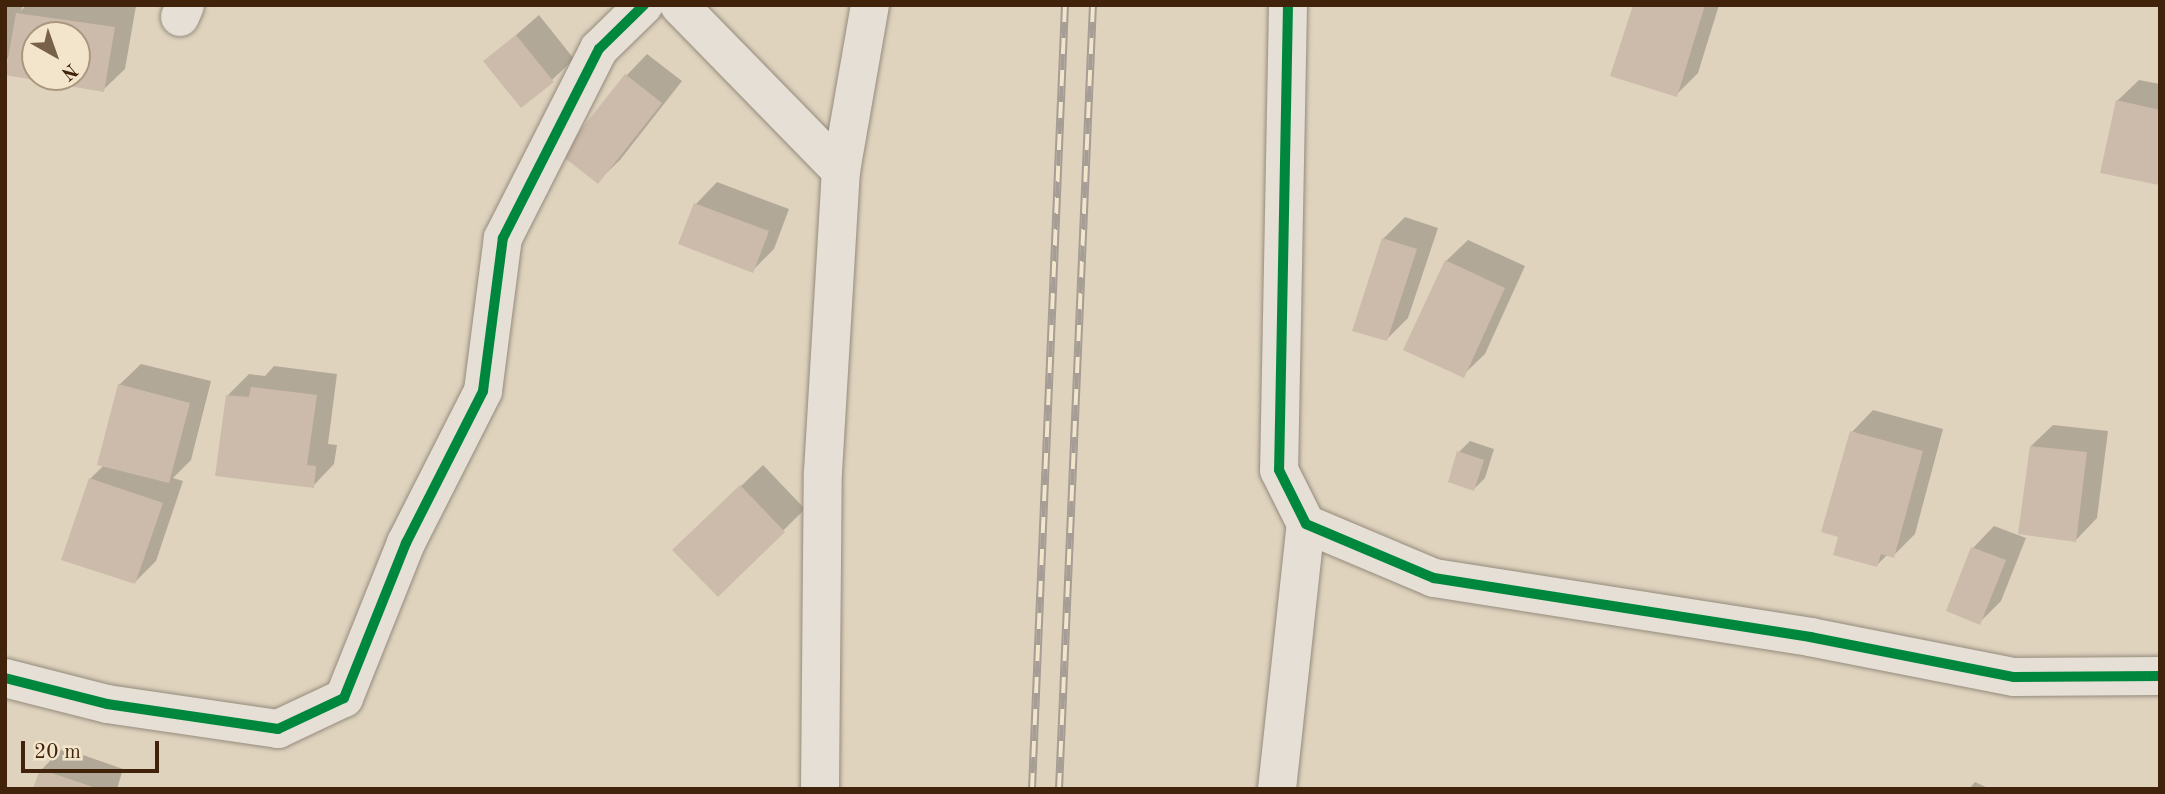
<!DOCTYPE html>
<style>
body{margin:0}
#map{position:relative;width:2165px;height:794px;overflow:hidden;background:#dfd3be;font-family:"Old Standard TT",serif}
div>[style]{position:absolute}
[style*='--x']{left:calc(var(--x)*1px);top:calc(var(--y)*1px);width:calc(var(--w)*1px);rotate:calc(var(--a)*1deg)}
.shadow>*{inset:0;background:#0003}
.building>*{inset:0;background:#cba}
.roads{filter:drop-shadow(0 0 2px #958b7c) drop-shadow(0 0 2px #958b7c)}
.street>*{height:38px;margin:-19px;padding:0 19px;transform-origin:19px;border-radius:19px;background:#e5dfd5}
.rail>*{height:8px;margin-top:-4px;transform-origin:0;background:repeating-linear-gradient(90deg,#f3e5cc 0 16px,#a69e94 0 32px);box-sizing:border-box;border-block:2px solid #a69e94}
.cycleway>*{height:10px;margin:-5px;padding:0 5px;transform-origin:5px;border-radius:5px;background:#00873e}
span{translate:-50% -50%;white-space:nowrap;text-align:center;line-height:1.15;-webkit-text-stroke:7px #f3e5cc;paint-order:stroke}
.frame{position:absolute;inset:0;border:7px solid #40230a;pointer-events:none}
.north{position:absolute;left:21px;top:21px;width:70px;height:70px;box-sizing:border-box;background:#f3e5cc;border:2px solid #ab977e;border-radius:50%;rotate:140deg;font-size:19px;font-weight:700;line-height:28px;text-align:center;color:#40230a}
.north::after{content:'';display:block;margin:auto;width:24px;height:32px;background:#786149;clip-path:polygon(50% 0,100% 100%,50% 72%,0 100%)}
.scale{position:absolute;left:21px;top:741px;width:138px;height:32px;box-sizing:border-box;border:4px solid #40230a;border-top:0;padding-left:9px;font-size:21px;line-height:24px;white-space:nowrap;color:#40230a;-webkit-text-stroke:5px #f3e5cc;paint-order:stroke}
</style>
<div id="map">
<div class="shadow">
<i style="clip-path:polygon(evenodd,5px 5px,23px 5px,21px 11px,26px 5px,136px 6px,125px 69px,103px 90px,6px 74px,9px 57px,5px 62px,5px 5px,35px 35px,77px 35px,77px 77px,35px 77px,35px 35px)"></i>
<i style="clip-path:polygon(1634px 5px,1719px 5px,1698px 73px,1676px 95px)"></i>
<i style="clip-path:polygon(539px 15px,574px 59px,552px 80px,486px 61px)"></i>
<i style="clip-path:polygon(647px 54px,682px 81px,620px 160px,598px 181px,626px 76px)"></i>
<i style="clip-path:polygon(2139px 80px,2160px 84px,2158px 183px,2117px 101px)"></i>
<i style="clip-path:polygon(717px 182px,789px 209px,774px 249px,752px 271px,696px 204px)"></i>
<i style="clip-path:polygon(1405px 217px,1438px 228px,1408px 318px,1387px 339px,1383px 239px)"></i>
<i style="clip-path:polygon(1468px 240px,1525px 266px,1485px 354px,1463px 375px,1446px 261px)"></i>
<i style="clip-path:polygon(141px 364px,211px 381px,191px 460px,173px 478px,183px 481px,156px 561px,135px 582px,90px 479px,104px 465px,119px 385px)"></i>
<i style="clip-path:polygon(274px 366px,337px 374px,328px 444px,337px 445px,334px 464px,313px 486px,227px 396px,249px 374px,265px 376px)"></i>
<i style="clip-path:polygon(1873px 410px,1943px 429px,1915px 534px,1893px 556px,1888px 554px,1877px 565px,1840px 536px,1852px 432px)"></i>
<i style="clip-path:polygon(2053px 425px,2108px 431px,2097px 518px,2076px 540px,2031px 446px)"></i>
<i style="clip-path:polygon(1470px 441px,1494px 449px,1485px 478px,1474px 489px,1459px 452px)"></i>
<i style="clip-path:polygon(763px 465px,805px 509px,718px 595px,696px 529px)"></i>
<i style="clip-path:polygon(1994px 526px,2026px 538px,2001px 601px,1979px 623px,1948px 610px,1973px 548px)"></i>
<i style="clip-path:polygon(63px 748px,123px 769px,117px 789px,35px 789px,41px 770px)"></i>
<i style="clip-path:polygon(1975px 782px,1990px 789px,1969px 789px)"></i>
</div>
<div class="building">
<i style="clip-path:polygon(1633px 5px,1705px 5px,1677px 97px,1610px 76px)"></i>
<i style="clip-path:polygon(evenodd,16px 13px,115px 27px,104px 92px,5px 75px,16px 13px,35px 35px,77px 35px,77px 77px,35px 77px,35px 35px)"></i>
<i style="clip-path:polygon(516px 35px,554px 82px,521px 108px,483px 61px)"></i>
<i style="clip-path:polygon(625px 74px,662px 103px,598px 184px,561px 155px)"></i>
<i style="clip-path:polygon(2116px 100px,2160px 110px,2159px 185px,2100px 173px)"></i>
<i style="clip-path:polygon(694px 203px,769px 231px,753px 273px,678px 244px)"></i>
<i style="clip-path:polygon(1382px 238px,1417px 249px,1387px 341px,1352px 331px)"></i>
<i style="clip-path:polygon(1445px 260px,1505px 288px,1464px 378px,1403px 350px)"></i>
<i style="clip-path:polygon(118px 384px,190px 403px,169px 483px,97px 465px)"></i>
<i style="clip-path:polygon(251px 387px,317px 395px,307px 465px,316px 466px,314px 488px,215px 476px,226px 395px,249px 397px)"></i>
<i style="clip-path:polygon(1850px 431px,1923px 451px,1894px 558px,1881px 554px,1877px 567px,1833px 555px,1838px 537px,1821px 532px)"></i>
<i style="clip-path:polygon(2030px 446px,2087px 452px,2076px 542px,2018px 534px)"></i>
<i style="clip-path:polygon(1457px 451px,1484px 460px,1474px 491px,1448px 482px)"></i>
<i style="clip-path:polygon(89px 478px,163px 503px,135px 584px,61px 560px)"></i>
<i style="clip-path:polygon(740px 485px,785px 532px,718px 597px,672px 550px)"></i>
<i style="clip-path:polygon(1971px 547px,2006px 560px,1980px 625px,1946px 611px)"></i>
<i style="clip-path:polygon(40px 769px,96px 788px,95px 789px,33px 789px)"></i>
</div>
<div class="roads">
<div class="street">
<i style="--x:679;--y:5;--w:232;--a:45.7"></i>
<i style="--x:1288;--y:5;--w:465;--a:91.1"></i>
<i style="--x:1279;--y:470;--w:60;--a:63.4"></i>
<i style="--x:1306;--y:524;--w:139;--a:22.9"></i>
<i style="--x:1434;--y:578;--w:381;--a:8.9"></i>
<i style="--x:1810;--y:637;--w:208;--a:11.1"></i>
<i style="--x:2014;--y:677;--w:146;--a:-0.4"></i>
<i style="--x:180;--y:17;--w:13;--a:-67"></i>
<i style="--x:5;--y:678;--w:105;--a:14.3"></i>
<i style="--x:107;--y:704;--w:173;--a:8.3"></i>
<i style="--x:278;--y:729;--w:73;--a:-25.2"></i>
<i style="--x:344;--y:698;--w:167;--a:-68.2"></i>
<i style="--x:406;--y:543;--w:170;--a:-63.1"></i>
<i style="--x:483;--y:391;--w:154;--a:-82.6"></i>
<i style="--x:503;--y:238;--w:212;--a:-63.1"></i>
<i style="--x:599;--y:49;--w:63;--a:-44.4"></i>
<i style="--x:820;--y:789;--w:317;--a:-89.5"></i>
<i style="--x:823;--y:472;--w:302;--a:-86.6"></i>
<i style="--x:841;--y:171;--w:169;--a:-80.1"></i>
<i style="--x:1277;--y:789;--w:267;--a:-83.8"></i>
</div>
</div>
<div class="rail">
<i style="--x:1032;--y:789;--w:785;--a:-87.59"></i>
<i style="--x:1059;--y:789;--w:785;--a:-87.52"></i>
</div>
<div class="cycleway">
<i style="--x:1288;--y:5;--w:465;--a:91.1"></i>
<i style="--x:1279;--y:470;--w:60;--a:63.4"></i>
<i style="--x:1306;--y:524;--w:139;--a:22.9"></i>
<i style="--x:1434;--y:578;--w:381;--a:8.9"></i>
<i style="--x:1810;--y:637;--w:208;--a:11.1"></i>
<i style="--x:2014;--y:677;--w:146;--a:-0.4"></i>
<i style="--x:5;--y:678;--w:105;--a:14.3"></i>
<i style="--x:107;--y:704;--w:173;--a:8.3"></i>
<i style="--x:278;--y:729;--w:73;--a:-25.2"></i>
<i style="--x:344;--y:698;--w:167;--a:-68.2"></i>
<i style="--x:406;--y:543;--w:170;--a:-63.1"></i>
<i style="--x:483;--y:391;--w:154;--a:-82.6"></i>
<i style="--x:503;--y:238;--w:212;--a:-63.1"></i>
<i style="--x:599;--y:49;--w:63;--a:-44.4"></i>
</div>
<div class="frame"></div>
<div class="north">N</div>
<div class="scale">20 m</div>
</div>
